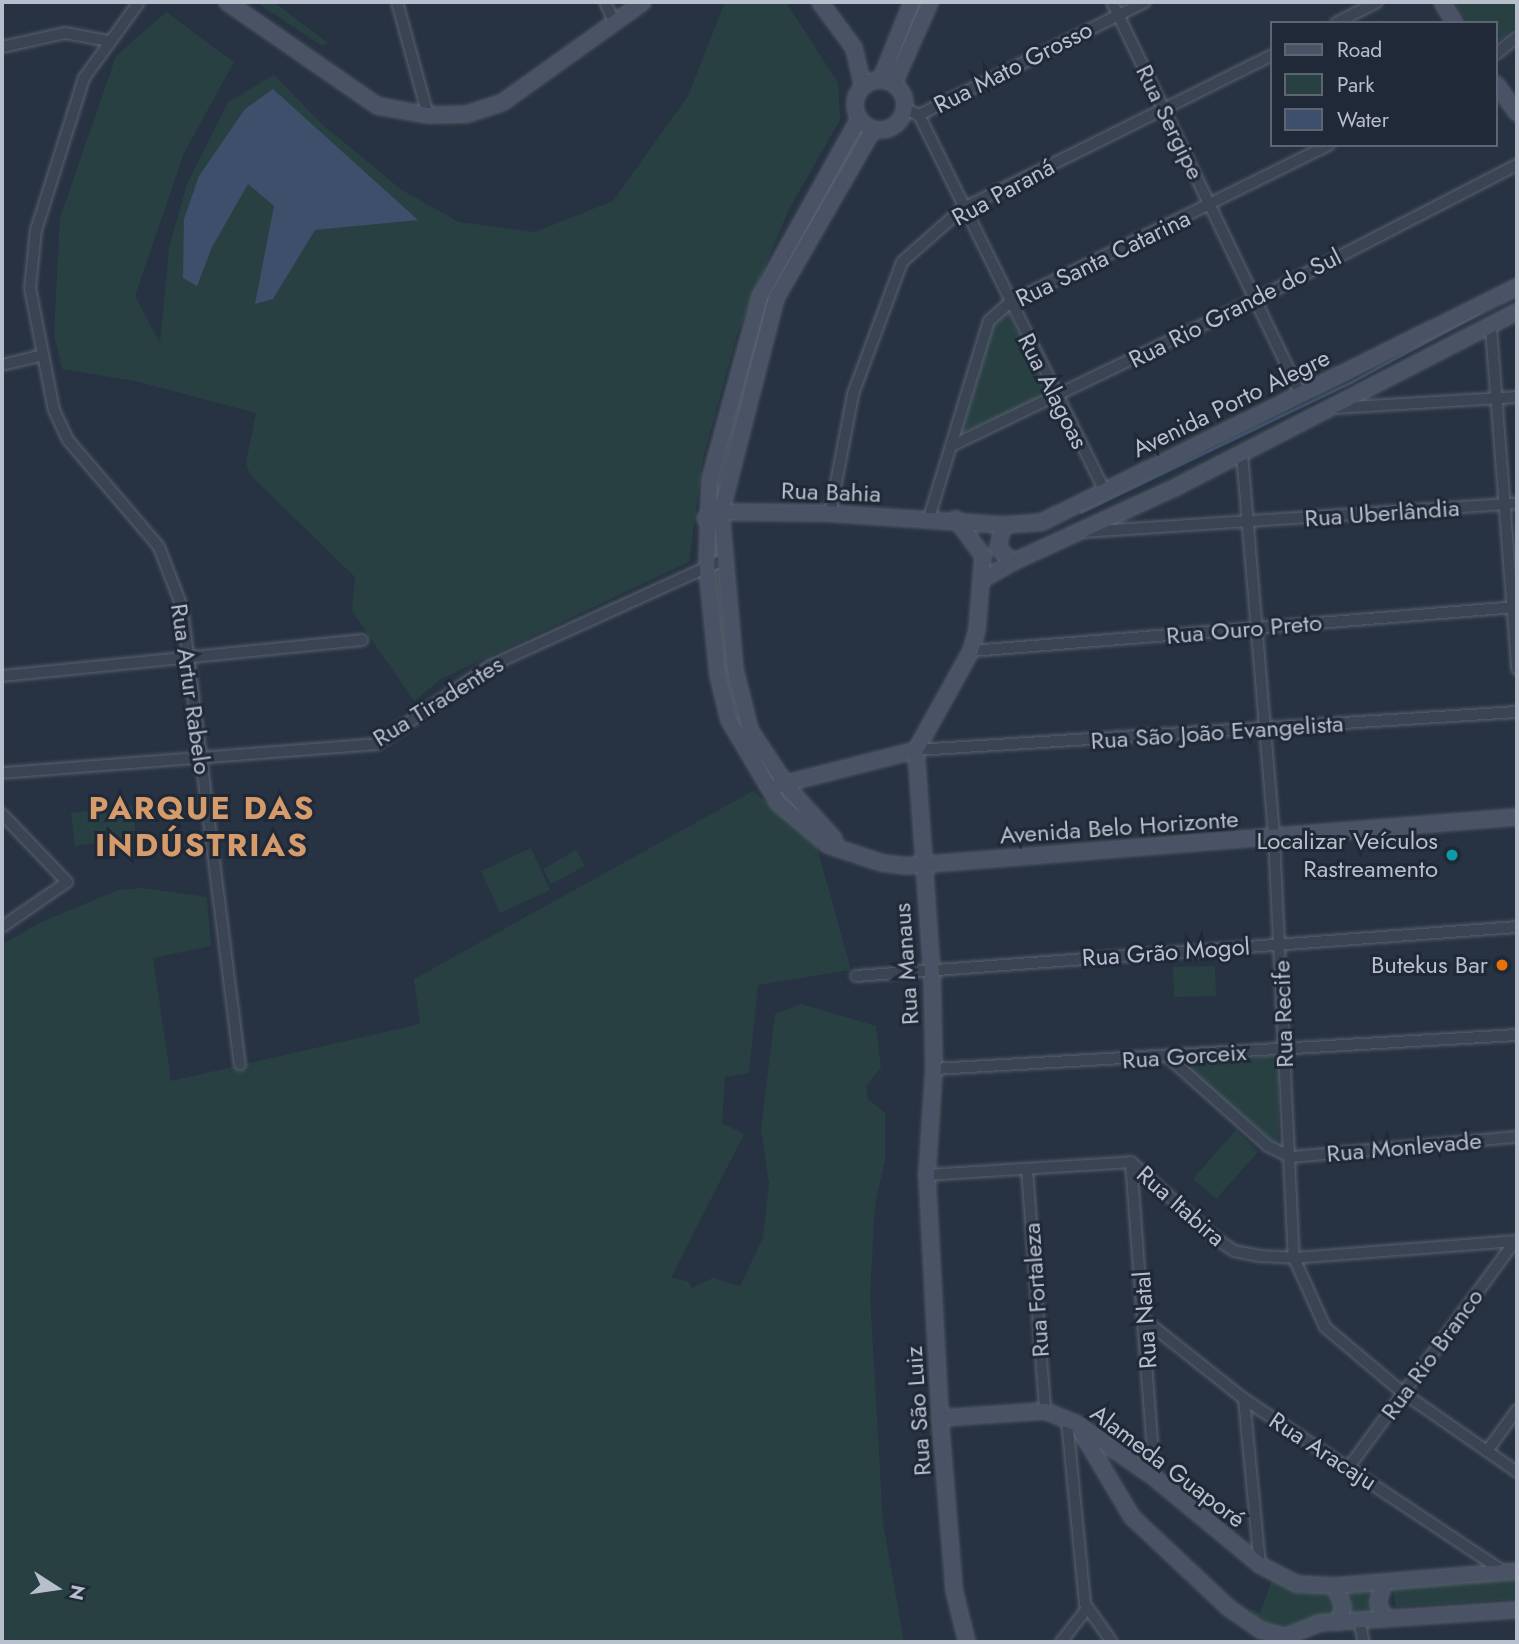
<!DOCTYPE html>
<meta charset="utf-8">
<style>
body{margin:0}
#map{position:relative;width:1519px;height:1644px;overflow:hidden;background:#273242;font-family:Jost,sans-serif}
div>[style]{position:absolute}
[style*='--x']{left:calc(var(--x)*1px);top:calc(var(--y)*1px);width:calc(var(--w)*1px);rotate:calc(var(--a)*1deg)}
.green>*{inset:0;background:#294043}
.water>*{inset:0;background:#3d4f6b}
.stream>*{height:2.5px;margin:-1.25px;padding:0 1.25px;transform-origin:1.25px;border-radius:1.25px;background:#3d4f6b}
.roads{filter:drop-shadow(0 0 2px #59626f) drop-shadow(0 0 2px #59626f)}
.street>*{height:10px;margin:-5px;padding:0 5px;transform-origin:5px;border-radius:5px;background:#3b4452}
.secondary>*{height:14px;margin:-7px;padding:0 7px;transform-origin:7px;border-radius:7px;background:#495365}
.secondary>.ring{margin:-7px;padding:0;box-sizing:content-box;background:none;border:14px solid #495365;border-radius:50%}
.dots>*{width:19px;height:19px;translate:-50% -50%;box-sizing:border-box;border:4px solid #202937;border-radius:50%}
span{translate:-50% -50%;white-space:nowrap;text-align:center;line-height:1.15;-webkit-text-stroke:6px #202937;paint-order:stroke}
.street-label{font-size:24px;color:#b8bfcc}
.poi-label{font-size:24px;color:#b8bfcc}
.right{translate:-100% -50%;text-align:right}
.district-label{font-size:32px;color:#d59b6a;font-weight:700;letter-spacing:2px}
.frame{position:absolute;inset:0;border:4px solid #b8bfcc;pointer-events:none}
.legend{position:absolute;left:1270px;top:21px;width:228px;height:126px;box-sizing:border-box;background:#202937;border:2px solid #5d6573;margin:0;padding:9px 12px;list-style:none;font-size:21px;color:#b8bfcc}
.legend li{display:flex;align-items:center;gap:14px;height:35px}
.legend b{width:35px;border:2px solid #5d6573}
.north{position:absolute;left:21px;top:1553px;width:70px;height:70px;-webkit-text-stroke:5px #202937;paint-order:stroke;rotate:102deg;font-size:19px;font-weight:700;line-height:28px;text-align:center;color:#b8bfcc}
.north::after{content:'';display:block;margin:auto;width:24px;height:32px;background:#b8bfcc;clip-path:polygon(50% 0,100% 100%,50% 72%,0 100%)}
</style>
<div id="map">
<div class="green">
<i style="clip-path:polygon(256px 2px,274px 2px,328px 43px,322px 46px)"></i>
<i style="clip-path:polygon(725px 2px,786px 2px,838px 83px,840px 120px,789px 209px,737px 335px,703px 458px,689px 562px,441px 679px,414px 701px,352px 611px,355px 577px,250px 475px,246px 462px,256px 413px,135px 381px,62px 369px,54px 334px,60px 218px,116px 56px,166px 12px,234px 62px,184px 153px,135px 296px,160px 343px,169px 248px,187px 184px,228px 102px,274px 75px,324px 126px,402px 190px,459px 222px,535px 232px,613px 201px,688px 96px)"></i>
<i style="clip-path:polygon(1454px 2px,1517px 2px,1517px 25px,1496px 43px,1496px 23px,1468px 23px)"></i>
<i style="clip-path:polygon(1008px 311px,1049px 394px,961px 433px,995px 321px)"></i>
<i style="clip-path:polygon(753px 791px,815px 840px,851px 970px,758px 985px,749px 1073px,725px 1077px,722px 1123px,744px 1134px,671px 1278px,688px 1281px,692px 1288px,713px 1278px,740px 1286px,763px 1238px,769px 1183px,761px 1129px,775px 1014px,801px 1004px,876px 1026px,881px 1068px,866px 1086px,868px 1099px,885px 1113px,885px 1160px,875px 1205px,870px 1296px,883px 1523px,904px 1642px,2px 1642px,2px 945px,39px 923px,118px 890px,142px 888px,207px 897px,211px 946px,153px 958px,171px 1081px,420px 1024px,414px 979px)"></i>
<i style="clip-path:polygon(132px 805px,136px 837px,75px 846px,71px 813px)"></i>
<i style="clip-path:polygon(531px 848px,550px 890px,500px 913px,481px 871px)"></i>
<i style="clip-path:polygon(576px 850px,585px 866px,551px 884px,543px 869px)"></i>
<i style="clip-path:polygon(1215px 966px,1216px 996px,1174px 997px,1173px 967px)"></i>
<i style="clip-path:polygon(1279px 1055px,1278px 1145px,1183px 1066px)"></i>
<i style="clip-path:polygon(1236px 1130px,1258px 1152px,1216px 1199px,1193px 1179px)"></i>
<i style="clip-path:polygon(1517px 1577px,1517px 1599px,1396px 1607px,1392px 1588px)"></i>
<i style="clip-path:polygon(1272px 1580px,1330px 1588px,1337px 1612px,1287px 1631px,1255px 1618px,1249px 1608px,1260px 1613px)"></i>
<i style="clip-path:polygon(1377px 1585px,1372px 1599px,1379px 1615px,1347px 1617px,1342px 1589px)"></i>
</div>
<div class="water">
<i style="clip-path:polygon(273px 89px,418px 220px,315px 230px,273px 299px,255px 304px,274px 206px,248px 184px,212px 247px,197px 286px,183px 278px,184px 219px,199px 176px,245px 109px)"></i>
</div>
<div class="stream">
<i style="--x:1081;--y:512;--w:302;--a:-25.7"></i>
<i style="--x:1353;--y:381;--w:143;--a:-28.4"></i>
</div>
<div class="roads">
<div class="street">
<i style="--x:139;--y:2;--w:94;--a:125.9"></i>
<i style="--x:84;--y:78;--w:159;--a:107.5"></i>
<i style="--x:36;--y:230;--w:58;--a:95.9"></i>
<i style="--x:30;--y:288;--w:124;--a:78.9"></i>
<i style="--x:54;--y:410;--w:33;--a:65"></i>
<i style="--x:68;--y:440;--w:140;--a:49.6"></i>
<i style="--x:159;--y:547;--w:64;--a:69"></i>
<i style="--x:182;--y:607;--w:461;--a:82.8"></i>
<i style="--x:397;--y:2;--w:117;--a:74.7"></i>
<i style="--x:605;--y:2;--w:23;--a:65"></i>
<i style="--x:1112;--y:2;--w:435;--a:64.3"></i>
<i style="--x:1336;--y:23;--w:46;--a:-27.1"></i>
<i style="--x:2;--y:47;--w:65;--a:-12.5"></i>
<i style="--x:65;--y:33;--w:45;--a:10.3"></i>
<i style="--x:1496;--y:54;--w:27;--a:-39"></i>
<i style="--x:905;--y:109;--w:15;--a:23"></i>
<i style="--x:919;--y:115;--w:419;--a:63.7"></i>
<i style="--x:919;--y:115;--w:253;--a:-26.6"></i>
<i style="--x:1491;--y:328;--w:342;--a:85.6"></i>
<i style="--x:2;--y:365;--w:42;--a:-13.7"></i>
<i style="--x:1336;--y:408;--w:181;--a:-3.5"></i>
<i style="--x:951;--y:446;--w:339;--a:-25.7"></i>
<i style="--x:1257;--y:299;--w:292;--a:-27.3"></i>
<i style="--x:1242;--y:454;--w:385;--a:85.2"></i>
<i style="--x:1274;--y:838;--w:420;--a:87.3"></i>
<i style="--x:1294;--y:1258;--w:76;--a:65.8"></i>
<i style="--x:1325;--y:1327;--w:101;--a:40.2"></i>
<i style="--x:1402;--y:1392;--w:140;--a:34.8"></i>
<i style="--x:830;--y:514;--w:122;--a:-79.1"></i>
<i style="--x:853;--y:394;--w:141;--a:-69.6"></i>
<i style="--x:902;--y:262;--w:80;--a:-41.5"></i>
<i style="--x:962;--y:209;--w:346;--a:-26.4"></i>
<i style="--x:929;--y:518;--w:206;--a:-73.1"></i>
<i style="--x:989;--y:321;--w:27;--a:-42"></i>
<i style="--x:1009;--y:303;--w:357;--a:-26.3"></i>
<i style="--x:1085;--y:532;--w:433;--a:-3.8"></i>
<i style="--x:971;--y:651;--w:548;--a:-4.61"></i>
<i style="--x:2;--y:676;--w:362;--a:-5.7"></i>
<i style="--x:916;--y:750;--w:602;--a:-3.62"></i>
<i style="--x:2;--y:773;--w:376;--a:-4.4"></i>
<i style="--x:377;--y:744;--w:137;--a:-34.6"></i>
<i style="--x:490;--y:666;--w:260;--a:-24.5"></i>
<i style="--x:2;--y:814;--w:94;--a:46.3"></i>
<i style="--x:67;--y:882;--w:79;--a:145.3"></i>
<i style="--x:856;--y:976;--w:663;--a:-4.24"></i>
<i style="--x:1168;--y:1057;--w:134;--a:41.7"></i>
<i style="--x:1268;--y:1146;--w:25;--a:26"></i>
<i style="--x:934;--y:1069;--w:584;--a:-3.34"></i>
<i style="--x:1291;--y:1157;--w:227;--a:-5.1"></i>
<i style="--x:1131;--y:1162;--w:317;--a:85.7"></i>
<i style="--x:1027;--y:1169;--w:243;--a:85.7"></i>
<i style="--x:927;--y:1175;--w:204;--a:-3.6"></i>
<i style="--x:1131;--y:1162;--w:113;--a:42.1"></i>
<i style="--x:1215;--y:1238;--w:23;--a:34"></i>
<i style="--x:1234;--y:1251;--w:25;--a:11"></i>
<i style="--x:1259;--y:1256;--w:35;--a:3"></i>
<i style="--x:1294;--y:1258;--w:224;--a:-4.4"></i>
<i style="--x:1146;--y:1321;--w:125;--a:38.5"></i>
<i style="--x:1244;--y:1399;--w:312;--a:33.6"></i>
<i style="--x:1244;--y:1399;--w:167;--a:84.5"></i>
<i style="--x:1067;--y:1420;--w:185;--a:84.4"></i>
<i style="--x:1085;--y:1604;--w:47;--a:54.6"></i>
<i style="--x:1487;--y:1451;--w:51;--a:-53.8"></i>
<i style="--x:1349;--y:1467;--w:280;--a:-53.7"></i>
<i style="--x:1359;--y:1621;--w:22;--a:77"></i>
<i style="--x:1061;--y:1642;--w:41;--a:-52"></i>
</div>
<div class="secondary">
<i style="--x:227;--y:2;--w:183;--a:34.6"></i>
<i style="--x:378;--y:106;--w:51;--a:10.2"></i>
<i style="--x:428;--y:115;--w:39;--a:-1"></i>
<i style="--x:467;--y:114;--w:38;--a:-18"></i>
<i style="--x:503;--y:102;--w:172;--a:-35.5"></i>
<i style="--x:820;--y:2;--w:57;--a:53.5"></i>
<i style="--x:854;--y:48;--w:39;--a:77"></i>
<i style="--x:1442;--y:2;--w:25;--a:58"></i>
<i style="--x:881;--y:79;--w:83;--a:-68.1"></i>
<i class="ring" style="left:855px;top:80px;width:36px;height:36px"></i>
<i style="--x:894;--y:83;--w:89;--a:-66"></i>
<i style="--x:1496;--y:84;--w:36;--a:54"></i>
<i style="--x:859;--y:119;--w:204;--a:119.1"></i>
<i style="--x:760;--y:297;--w:190;--a:105.3"></i>
<i style="--x:710;--y:480;--w:88;--a:92"></i>
<i style="--x:707;--y:568;--w:108;--a:84.1"></i>
<i style="--x:718;--y:675;--w:46;--a:76.3"></i>
<i style="--x:729;--y:720;--w:96;--a:59.4"></i>
<i style="--x:778;--y:803;--w:65;--a:40"></i>
<i style="--x:828;--y:845;--w:57;--a:18.4"></i>
<i style="--x:882;--y:863;--w:23;--a:7"></i>
<i style="--x:905;--y:866;--w:614;--a:-4.58"></i>
<i style="--x:705;--y:518;--w:17;--a:-21"></i>
<i style="--x:721;--y:512;--w:104;--a:0.6"></i>
<i style="--x:825;--y:513;--w:178;--a:3.9"></i>
<i style="--x:1003;--y:525;--w:39;--a:-4"></i>
<i style="--x:1042;--y:522;--w:530;--a:-26.32"></i>
<i style="--x:1003;--y:525;--w:24;--a:102"></i>
<i style="--x:998;--y:548;--w:21;--a:43"></i>
<i style="--x:982;--y:580;--w:36;--a:-30"></i>
<i style="--x:1013;--y:562;--w:182;--a:-24.7"></i>
<i style="--x:1178;--y:486;--w:381;--a:-27.2"></i>
<i style="--x:916;--y:750;--w:222;--a:85.9"></i>
<i style="--x:932;--y:971;--w:98;--a:88.8"></i>
<i style="--x:934;--y:1069;--w:106;--a:93.8"></i>
<i style="--x:927;--y:1175;--w:243;--a:86.9"></i>
<i style="--x:940;--y:1418;--w:173;--a:85.3"></i>
<i style="--x:954;--y:1590;--w:54;--a:76"></i>
<i style="--x:779;--y:785;--w:141;--a:-14.3"></i>
<i style="--x:916;--y:750;--w:113;--a:-60.9"></i>
<i style="--x:971;--y:651;--w:22;--a:-74"></i>
<i style="--x:977;--y:630;--w:74;--a:-85.4"></i>
<i style="--x:983;--y:556;--w:46;--a:-126.1"></i>
<i style="--x:834;--y:839;--w:67;--a:-132"></i>
<i style="--x:789;--y:789;--w:71;--a:-123.5"></i>
<i style="--x:750;--y:730;--w:62;--a:-104"></i>
<i style="--x:735;--y:670;--w:159;--a:-95.1"></i>
<i style="--x:721;--y:512;--w:221;--a:-75.6"></i>
<i style="--x:776;--y:298;--w:195;--a:-60.1"></i>
<i style="--x:940;--y:1418;--w:105;--a:-3.8"></i>
<i style="--x:1045;--y:1411;--w:35;--a:22"></i>
<i style="--x:1077;--y:1424;--w:95;--a:34.7"></i>
<i style="--x:1155;--y:1478;--w:136;--a:39.6"></i>
<i style="--x:1260;--y:1565;--w:42;--a:27.2"></i>
<i style="--x:1297;--y:1584;--w:38;--a:3"></i>
<i style="--x:1335;--y:1586;--w:183;--a:-4.7"></i>
<i style="--x:1079;--y:1428;--w:104;--a:59.2"></i>
<i style="--x:1132;--y:1517;--w:133;--a:43.2"></i>
<i style="--x:1229;--y:1608;--w:39;--a:35"></i>
<i style="--x:1261;--y:1630;--w:25;--a:16"></i>
<i style="--x:1285;--y:1637;--w:37;--a:-22"></i>
<i style="--x:1319;--y:1623;--w:198;--a:-3.8"></i>
<i style="--x:1384;--y:1583;--w:21;--a:107"></i>
<i style="--x:1378;--y:1603;--w:17;--a:65"></i>
<i style="--x:1335;--y:1586;--w:22;--a:69"></i>
<i style="--x:1343;--y:1607;--w:16;--a:105"></i>
</div>
</div>
<div class="dots">
<i style="left:1452px;top:855px;background:#0f9aa8"></i>
<i style="left:1502px;top:965px;background:#e8710a"></i>
</div>
<div class="street-label">
<span style="left:1013px;top:67px;rotate:-27deg">Rua Mato Grosso</span>
<span style="left:1170px;top:122px;rotate:64deg">Rua Sergipe</span>
<span style="left:1003px;top:192px;rotate:-29deg">Rua Paraná</span>
<span style="left:1103px;top:258px;rotate:-26deg">Rua Santa Catarina</span>
<span style="left:1235px;top:308px;rotate:-27deg">Rua Rio Grande do Sul</span>
<span style="left:1053px;top:391px;rotate:63deg">Rua Alagoas</span>
<span style="left:1231px;top:403px;rotate:-26deg">Avenida Porto Alegre</span>
<span style="left:831px;top:492px;rotate:2deg">Rua Bahia</span>
<span style="left:1382px;top:513px;rotate:-4deg">Rua Uberlândia</span>
<span style="left:1244px;top:629px;rotate:-5deg">Rua Ouro Preto</span>
<span style="left:191px;top:689px;rotate:82deg">Rua Artur Rabelo</span>
<span style="left:438px;top:701px;rotate:-32deg">Rua Tiradentes</span>
<span style="left:1217px;top:732px;rotate:-4deg">Rua São João Evangelista</span>
<span style="left:1119px;top:827px;rotate:-4deg">Avenida Belo Horizonte</span>
<span style="left:1166px;top:952px;rotate:-4deg">Rua Grão Mogol</span>
<span style="left:906px;top:964px;rotate:-94deg">Rua Manaus</span>
<span style="left:1283px;top:1014px;rotate:-92deg">Rua Recife</span>
<span style="left:1184px;top:1056px;rotate:-4deg">Rua Gorceix</span>
<span style="left:1404px;top:1147px;rotate:-5deg">Rua Monlevade</span>
<span style="left:1181px;top:1206px;rotate:41deg">Rua Itabira</span>
<span style="left:1036px;top:1290px;rotate:-94deg">Rua Fortaleza</span>
<span style="left:1145px;top:1320px;rotate:-94deg">Rua Natal</span>
<span style="left:1432px;top:1354px;rotate:-54deg">Rua Rio Branco</span>
<span style="left:918px;top:1411px;rotate:-94deg">Rua São Luiz</span>
<span style="left:1323px;top:1451px;rotate:33deg">Rua Aracaju</span>
<span style="left:1168px;top:1466px;rotate:37deg">Alameda Guaporé</span>
</div>
<div class="poi-label">
<span class="right" style="left:1438px;top:855px">Localizar Veículos<br>Rastreamento</span>
<span class="right" style="left:1488px;top:965px">Butekus Bar</span>
</div>
<div class="district-label">
<span style="left:202px;top:827px">PARQUE DAS<br>INDÚSTRIAS</span>
</div>
<div class="frame"></div>
<ul class="legend">
<li><b style="height:9px;background:#495365"></b>Road</li>
<li><b style="height:19px;background:#294043"></b>Park</li>
<li><b style="height:19px;background:#3d4f6b"></b>Water</li>
</ul>
<div class="north">N</div>
</div>
